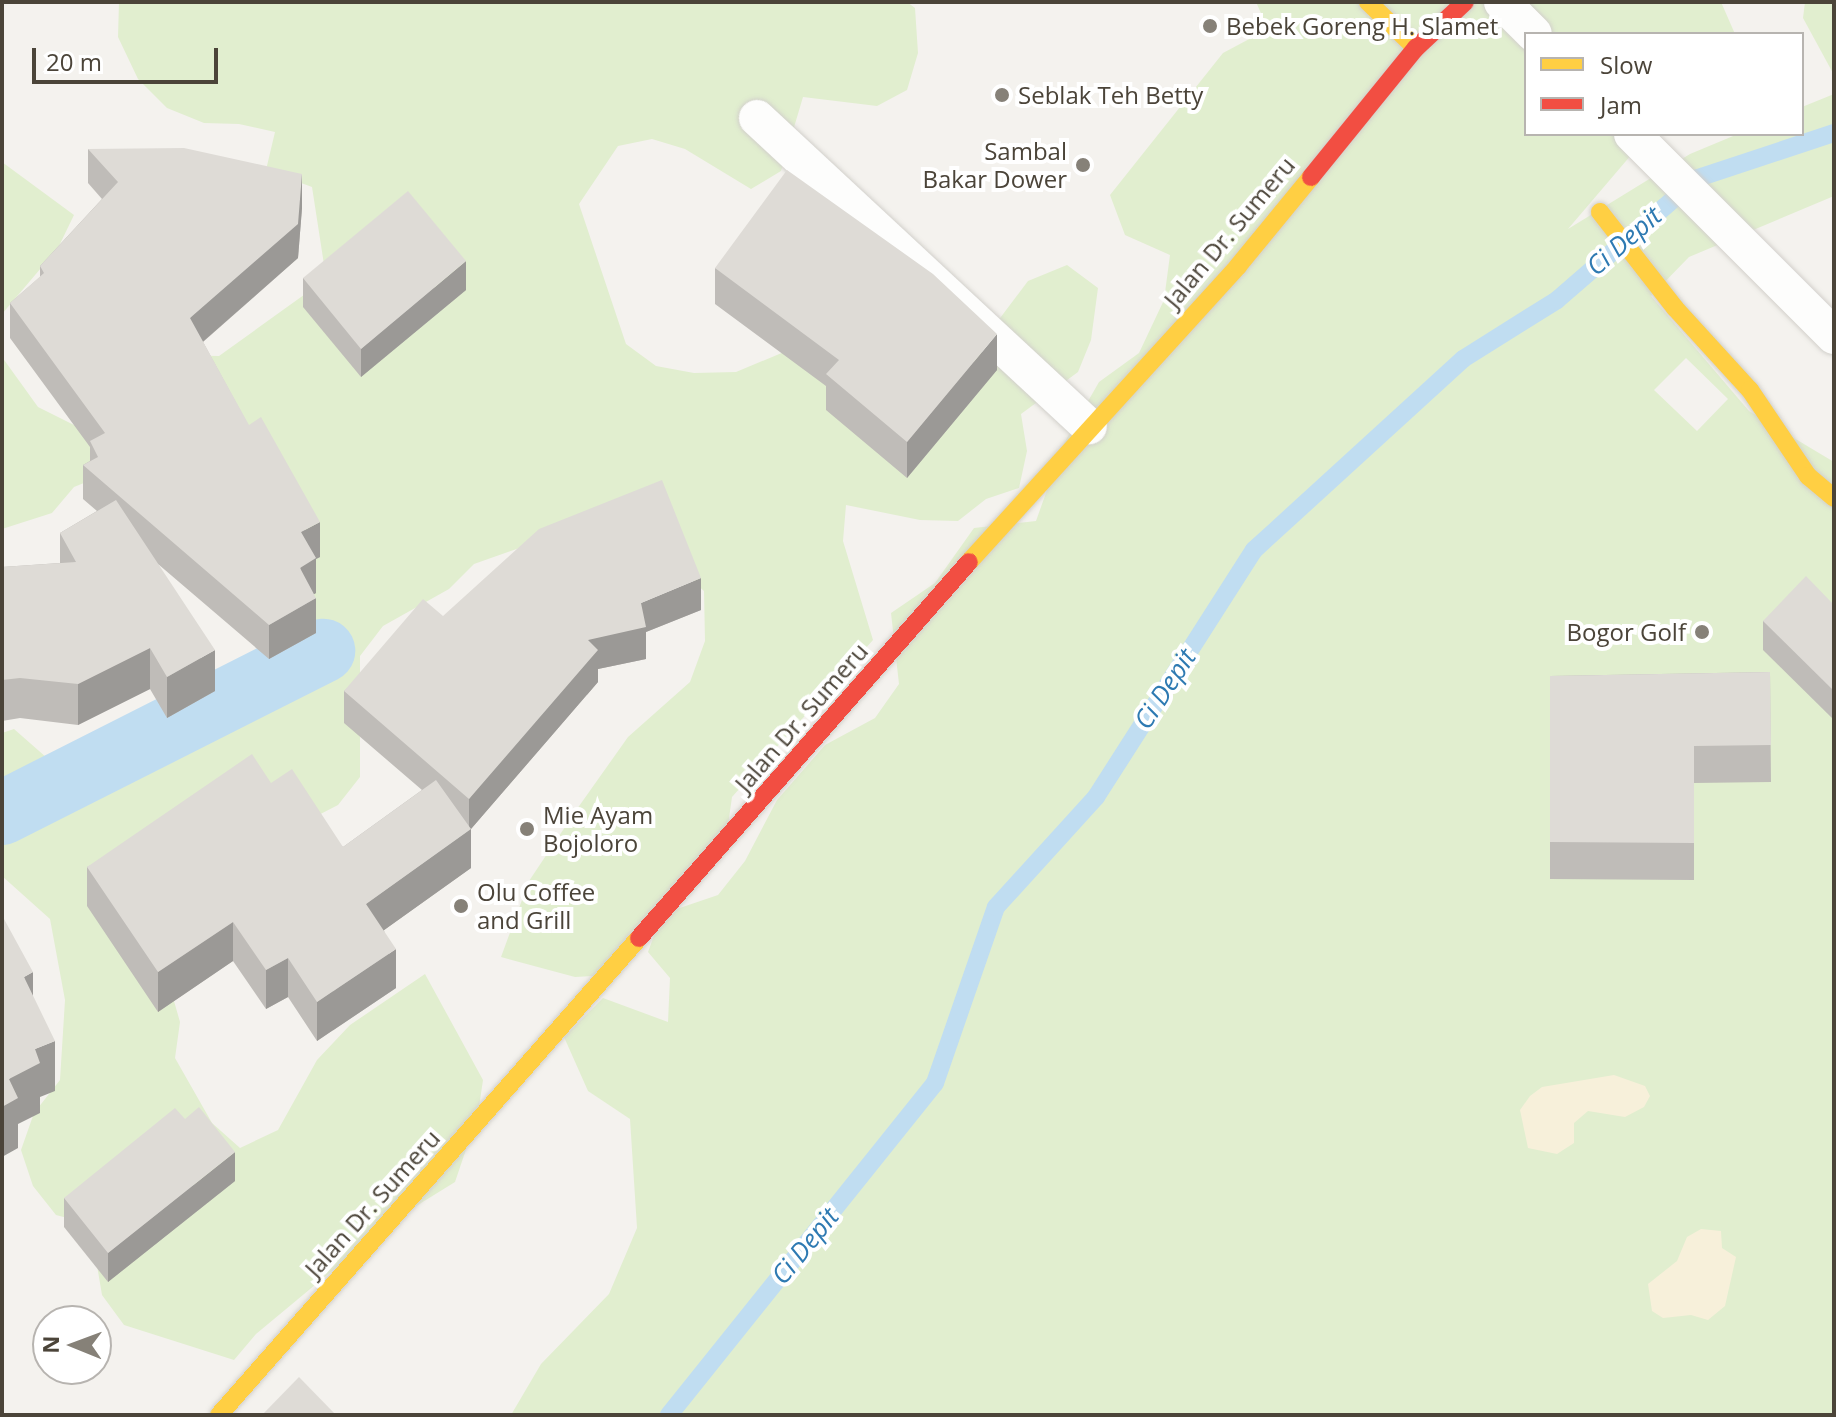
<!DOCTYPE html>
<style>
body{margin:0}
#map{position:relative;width:1836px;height:1417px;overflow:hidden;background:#f4f2ee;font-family:"Open Sans",sans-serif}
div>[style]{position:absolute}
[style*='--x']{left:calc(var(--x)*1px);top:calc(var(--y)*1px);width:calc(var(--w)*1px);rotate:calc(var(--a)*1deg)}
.green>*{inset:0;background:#e1eecf}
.sand>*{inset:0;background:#f7f0da}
.stream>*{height:18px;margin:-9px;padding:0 9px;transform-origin:9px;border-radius:9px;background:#c0ddf1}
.canal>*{height:64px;margin:-32px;padding:0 32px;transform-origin:32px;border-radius:32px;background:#c0ddf1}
.roads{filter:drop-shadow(0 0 2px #d2d0cb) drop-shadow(0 0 2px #d2d0cb)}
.lane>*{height:36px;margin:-18px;padding:0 18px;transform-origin:18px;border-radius:18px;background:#fdfdfc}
.slow>*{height:18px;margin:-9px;padding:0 9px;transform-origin:9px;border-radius:9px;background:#ffcf43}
.jam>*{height:18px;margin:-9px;padding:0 9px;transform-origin:9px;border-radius:9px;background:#f24e42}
.wall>*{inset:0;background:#bfbcb8}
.shaded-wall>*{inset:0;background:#9b9996}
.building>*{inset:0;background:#dedbd6}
.dots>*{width:22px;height:22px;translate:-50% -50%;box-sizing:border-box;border:4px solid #fff;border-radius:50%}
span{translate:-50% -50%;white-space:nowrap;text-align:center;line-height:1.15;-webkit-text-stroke:8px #fff;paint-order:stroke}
.poi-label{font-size:24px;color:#4b4439}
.left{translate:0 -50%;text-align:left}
.right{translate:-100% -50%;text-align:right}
.street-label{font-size:24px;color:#4b4439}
.water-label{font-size:26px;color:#2e7ab2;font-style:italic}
.frame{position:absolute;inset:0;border:4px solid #4b4439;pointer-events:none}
.legend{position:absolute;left:1524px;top:32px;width:280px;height:104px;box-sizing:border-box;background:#fff;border:2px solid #b7b4b0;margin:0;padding:10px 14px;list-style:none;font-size:24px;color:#4b4439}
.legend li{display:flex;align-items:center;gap:16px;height:40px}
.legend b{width:40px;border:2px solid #b7b4b0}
.north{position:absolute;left:32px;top:1305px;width:80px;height:80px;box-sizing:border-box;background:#fff;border:2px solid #b7b4b0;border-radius:50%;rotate:271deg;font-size:22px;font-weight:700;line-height:32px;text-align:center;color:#4b4439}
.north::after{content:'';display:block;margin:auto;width:28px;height:36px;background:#868178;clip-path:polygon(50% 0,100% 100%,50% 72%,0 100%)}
.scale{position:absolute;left:32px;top:48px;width:186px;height:36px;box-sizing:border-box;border:4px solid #4b4439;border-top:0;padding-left:10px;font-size:24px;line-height:28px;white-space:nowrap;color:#4b4439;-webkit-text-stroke:6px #fff;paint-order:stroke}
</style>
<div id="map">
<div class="green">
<i style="clip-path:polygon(119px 2px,907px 2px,915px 8px,918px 53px,907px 90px,877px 106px,803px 97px,781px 171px,751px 189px,685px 149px,652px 139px,618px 146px,579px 204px,626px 344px,656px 366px,694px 373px,736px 372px,815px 339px,979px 346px,1028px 281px,1067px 265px,1098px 288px,1091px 340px,1078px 372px,1021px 414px,1027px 451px,1019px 488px,986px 499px,958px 521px,920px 520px,846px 505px,843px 541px,873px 640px,732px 797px,727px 832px,611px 975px,575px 977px,501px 957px,529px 881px,577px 809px,628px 737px,690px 682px,705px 641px,704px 591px,677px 567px,579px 527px,474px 564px,449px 589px,383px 626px,360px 656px,360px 777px,338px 805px,303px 823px,170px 987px,180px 1022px,175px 1058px,212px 1123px,240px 1148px,278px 1130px,317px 1060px,350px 1025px,425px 974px,483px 1080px,478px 1114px,455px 1182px,392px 1221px,256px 1334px,234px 1360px,124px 1325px,102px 1295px,90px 1224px,56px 1215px,33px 1186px,21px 1150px,34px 1113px,60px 1080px,65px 1000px,50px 919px,2px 876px,2px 733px,14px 729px,55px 765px,135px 712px,179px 701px,258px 656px,291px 623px,303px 582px,306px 540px,106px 474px,74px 487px,52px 513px,2px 529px,2px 357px,38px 407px,84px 430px,166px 355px,219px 356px,308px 292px,325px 271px,312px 187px,266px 170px,275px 132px,239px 124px,204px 123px,167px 108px,138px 79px,118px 37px)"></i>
<i style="clip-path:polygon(evenodd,1256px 2px,1721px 2px,1735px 34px,1526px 34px,1526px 134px,1649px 134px,1568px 229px,1690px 154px,1738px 134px,1802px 134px,1802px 107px,1834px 94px,1834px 196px,1689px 257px,1651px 296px,1749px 411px,1834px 462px,1834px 1415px,511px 1415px,541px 1364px,609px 1294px,637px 1228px,630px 1119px,588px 1091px,564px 1037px,603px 998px,668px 1022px,670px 978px,648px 952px,662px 914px,718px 895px,745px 861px,777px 800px,825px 745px,875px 718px,899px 684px,891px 613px,935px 583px,974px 528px,1036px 521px,1063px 445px,1099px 382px,1139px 353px,1164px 300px,1170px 255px,1125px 235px,1110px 195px,1223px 53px,1268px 29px,1256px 2px,1686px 358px,1728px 399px,1697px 431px,1654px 390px,1686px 358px)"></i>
<i style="clip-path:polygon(1805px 2px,1834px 2px,1834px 75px,1803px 18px)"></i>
<i style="clip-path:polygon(2px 162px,74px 215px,58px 248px,2px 314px)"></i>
</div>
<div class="sand">
<i style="clip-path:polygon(1614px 1075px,1645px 1086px,1650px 1096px,1644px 1107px,1625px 1117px,1588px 1111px,1574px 1123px,1574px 1143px,1557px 1154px,1528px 1148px,1520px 1110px,1530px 1096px,1542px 1087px)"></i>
<i style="clip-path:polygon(1701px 1229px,1721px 1231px,1722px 1248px,1736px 1257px,1725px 1306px,1708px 1320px,1691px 1315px,1663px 1318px,1652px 1311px,1648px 1284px,1677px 1261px,1687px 1237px)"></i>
</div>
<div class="stream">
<i style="--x:669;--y:1415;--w:425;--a:-51.3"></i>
<i style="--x:935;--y:1083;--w:186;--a:-70.9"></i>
<i style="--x:996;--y:907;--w:149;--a:-47.7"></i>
<i style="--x:1096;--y:797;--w:293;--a:-57.4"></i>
<i style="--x:1254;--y:550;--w:283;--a:-42.4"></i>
<i style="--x:1463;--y:359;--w:111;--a:-32.1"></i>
<i style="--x:1557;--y:300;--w:186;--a:-40.9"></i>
<i style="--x:1698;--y:178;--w:143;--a:-18.3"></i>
</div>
<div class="canal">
<i style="--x:2;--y:813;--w:360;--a:-26.8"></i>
</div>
<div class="roads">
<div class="lane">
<i style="--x:1502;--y:2;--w:45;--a:45"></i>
<i style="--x:757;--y:118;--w:453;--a:42.9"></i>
<i style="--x:1632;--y:134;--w:286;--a:45"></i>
</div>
<div class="slow">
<i style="--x:1368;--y:2;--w:66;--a:43.8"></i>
<i style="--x:1600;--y:212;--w:122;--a:52"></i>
<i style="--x:1675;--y:308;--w:111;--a:47.6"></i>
<i style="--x:1750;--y:390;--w:104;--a:56"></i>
<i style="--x:1808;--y:476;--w:34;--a:40"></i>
<i style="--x:969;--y:562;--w:400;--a:-47.7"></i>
<i style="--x:1238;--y:266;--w:115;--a:-50.6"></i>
<i style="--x:219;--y:1415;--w:636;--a:-48.64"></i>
</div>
<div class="jam">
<i style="--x:1311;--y:177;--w:166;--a:-50.9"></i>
<i style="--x:1416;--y:48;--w:67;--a:-43.2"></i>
<i style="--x:639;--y:938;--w:500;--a:-48.73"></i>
</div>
</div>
<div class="wall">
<i style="clip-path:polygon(88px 149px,302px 208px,298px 258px,203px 342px,320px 557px,316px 559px,316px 593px,314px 594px,316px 633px,269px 659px,158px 564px,215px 691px,167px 718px,150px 689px,78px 725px,20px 718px,2px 721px,2px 567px,60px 563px,60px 533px,97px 511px,83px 499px,83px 465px,90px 461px,90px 447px,10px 338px,10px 303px,40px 277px,40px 266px,102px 199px,88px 183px)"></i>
<i style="clip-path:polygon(715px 268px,997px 370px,907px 478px,826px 410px,826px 386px,715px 304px)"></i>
<i style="clip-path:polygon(303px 278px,466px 290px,361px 377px,303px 307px)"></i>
<i style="clip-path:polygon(1834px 605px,1834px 720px,1763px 650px,1763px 621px)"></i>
<i style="clip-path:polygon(701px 610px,646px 632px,646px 659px,598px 669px,598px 682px,471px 829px,471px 868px,384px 930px,396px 988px,317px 1041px,288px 997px,266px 1009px,233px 961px,158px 1012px,87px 906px,87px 867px,271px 783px,343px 847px,422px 790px,344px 723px,344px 691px,443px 616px)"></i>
<i style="clip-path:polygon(1770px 672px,1771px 782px,1694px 783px,1694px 880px,1550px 879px,1550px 676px)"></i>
<i style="clip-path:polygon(235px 1181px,108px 1282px,64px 1227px,64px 1198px)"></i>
</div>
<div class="shaded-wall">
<i style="clip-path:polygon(302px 174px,302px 208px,298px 258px,190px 353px,190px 318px)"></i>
<i style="clip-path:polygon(466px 261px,466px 290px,361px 377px,361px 349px)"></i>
<i style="clip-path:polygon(997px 334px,997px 370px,907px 478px,907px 442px)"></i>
<i style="clip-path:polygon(320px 522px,320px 557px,316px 559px,316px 593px,300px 603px,301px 532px)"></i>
<i style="clip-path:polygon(701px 578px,701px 610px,646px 632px,646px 659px,598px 669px,598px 682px,471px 829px,471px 868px,366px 943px,366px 904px,469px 830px,469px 799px,588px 640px,641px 603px)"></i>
<i style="clip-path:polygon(316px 598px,316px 633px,269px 659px,269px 625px)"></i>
<i style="clip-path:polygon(150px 648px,150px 689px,78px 725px,78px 684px)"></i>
<i style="clip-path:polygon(215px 650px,215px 691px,167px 718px,167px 677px)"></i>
<i style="clip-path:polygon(233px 922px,233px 961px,158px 1012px,158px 972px)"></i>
<i style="clip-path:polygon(396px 949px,396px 988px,317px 1041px,317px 1002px)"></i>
<i style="clip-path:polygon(288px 958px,288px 997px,266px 1009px,266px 970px)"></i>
<i style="clip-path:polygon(33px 972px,33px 1022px,24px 977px)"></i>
<i style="clip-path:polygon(55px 1041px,55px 1091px,40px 1097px,40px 1113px,18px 1124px,18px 1148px,2px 1157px,2px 1107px,9px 1079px,35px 1049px)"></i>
<i style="clip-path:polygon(235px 1152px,235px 1181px,108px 1282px,108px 1253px)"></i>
</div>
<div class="building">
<i style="clip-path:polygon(184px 148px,302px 174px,298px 224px,190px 318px,249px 425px,261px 417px,320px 522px,301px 532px,316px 558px,300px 568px,316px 598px,269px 625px,83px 465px,98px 457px,90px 441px,105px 433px,10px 303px,44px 273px,40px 266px,118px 182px,88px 149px)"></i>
<i style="clip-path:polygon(787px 170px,933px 274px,997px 334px,907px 442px,826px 374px,839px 360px,715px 268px)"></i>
<i style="clip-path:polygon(408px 191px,466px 261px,361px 349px,303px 278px)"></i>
<i style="clip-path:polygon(662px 480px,701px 578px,641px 603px,646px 627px,588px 640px,598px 650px,469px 799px,344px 691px,423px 599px,443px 616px,539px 529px)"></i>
<i style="clip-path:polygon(116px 500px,215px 650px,167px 677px,150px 648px,78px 684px,20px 678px,2px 680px,2px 567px,76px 562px,60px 533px)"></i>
<i style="clip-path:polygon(1806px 576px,1834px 605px,1834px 691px,1763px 621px)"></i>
<i style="clip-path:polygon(1770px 672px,1771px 745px,1694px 746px,1694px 843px,1550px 842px,1550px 676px)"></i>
<i style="clip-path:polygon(252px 754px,271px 783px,292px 769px,343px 847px,436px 780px,471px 829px,366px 904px,396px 949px,317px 1002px,288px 958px,266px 970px,233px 922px,158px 972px,87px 867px)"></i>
<i style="clip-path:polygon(4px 919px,33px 972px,24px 977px,55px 1041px,35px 1049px,40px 1063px,9px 1079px,18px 1098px,2px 1107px,2px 920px)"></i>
<i style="clip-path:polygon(199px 1107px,235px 1152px,108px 1253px,64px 1198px,175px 1108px,185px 1119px)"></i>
<i style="clip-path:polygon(299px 1377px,336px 1415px,262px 1415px)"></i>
</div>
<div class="dots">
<i style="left:1210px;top:26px;background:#868178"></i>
<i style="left:1002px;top:95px;background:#868178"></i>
<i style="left:1083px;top:165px;background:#868178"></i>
<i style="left:1702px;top:632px;background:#868178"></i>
<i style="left:527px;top:829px;background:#868178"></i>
<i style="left:461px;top:906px;background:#868178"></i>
</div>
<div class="poi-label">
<span class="left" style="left:1226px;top:26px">Bebek Goreng H. Slamet</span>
<span class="left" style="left:1018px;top:95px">Seblak Teh Betty</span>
<span class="right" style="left:1067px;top:165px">Sambal<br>Bakar Dower</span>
<span class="right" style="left:1686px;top:632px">Bogor Golf</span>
<span class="left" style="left:543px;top:829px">Mie Ayam<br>Bojoloro</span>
<span class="left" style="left:477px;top:906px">Olu Coffee<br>and Grill</span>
</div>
<div class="street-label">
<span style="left:1229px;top:232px;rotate:-50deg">Jalan Dr. Sumeru</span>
<span style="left:801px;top:717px;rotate:-49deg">Jalan Dr. Sumeru</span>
<span style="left:372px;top:1203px;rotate:-48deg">Jalan Dr. Sumeru</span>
</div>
<div class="water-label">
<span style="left:1624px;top:241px;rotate:-41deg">Ci Depit</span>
<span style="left:1165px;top:689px;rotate:-57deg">Ci Depit</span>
<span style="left:805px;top:1246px;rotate:-51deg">Ci Depit</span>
</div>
<div class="frame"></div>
<ul class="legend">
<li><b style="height:10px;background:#ffcf43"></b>Slow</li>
<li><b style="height:10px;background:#f24e42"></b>Jam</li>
</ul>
<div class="north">N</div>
<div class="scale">20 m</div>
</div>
